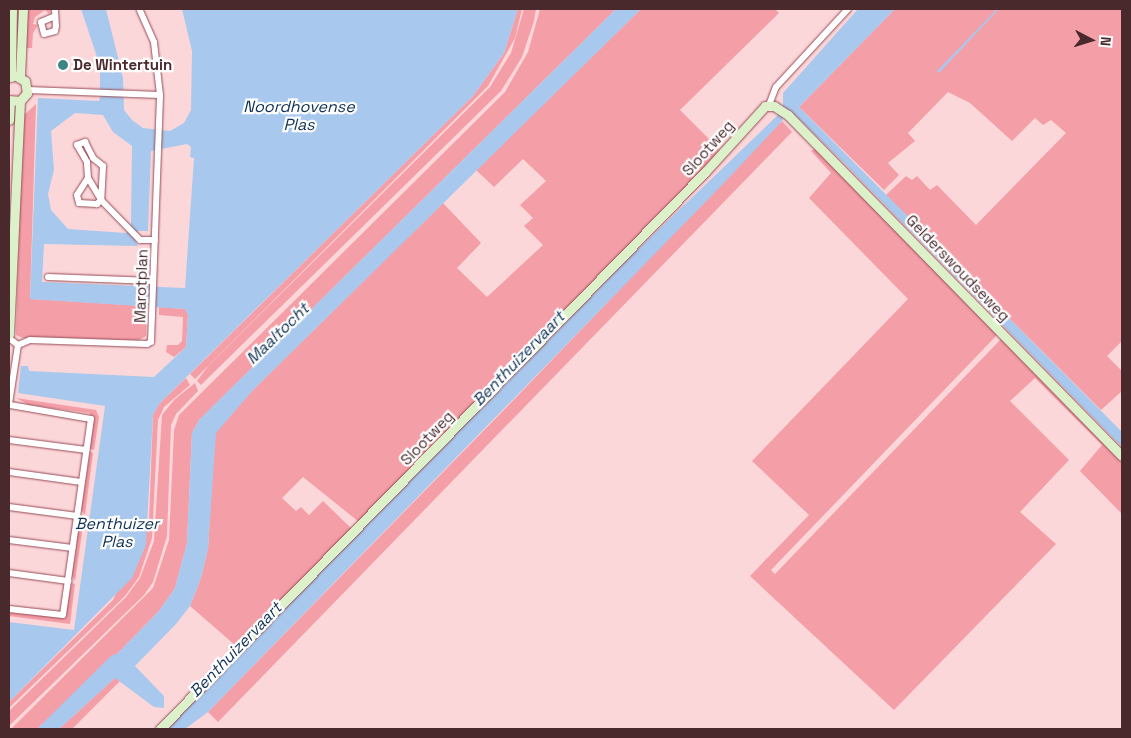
<!DOCTYPE html>
<style>
body{margin:0}
#map{position:relative;width:1131px;height:738px;overflow:hidden;background:#fcd7da;font-family:"Space Grotesk",sans-serif}
div>[style]{position:absolute}
[style*='--x']{left:calc(var(--x)*1px);top:calc(var(--y)*1px);width:calc(var(--w)*1px);rotate:calc(var(--a)*1deg)}
.green>*{inset:0;background:#f49ea7}
.water>*{inset:0;background:#a8c8ee}
.roads{filter:drop-shadow(0 0 1px #974b56) drop-shadow(0 0 1px #974b56)}
.street>*{height:6px;margin:-3px;padding:0 3px;transform-origin:3px;border-radius:3px;background:#fff}
.secondary>*{height:9px;margin:-4.5px;padding:0 4.5px;transform-origin:4.5px;border-radius:4.5px;background:#dcf1c9}
.dots>*{width:14px;height:14px;translate:-50% -50%;box-sizing:border-box;border:2px solid #fff;border-radius:50%}
span{translate:-50% -50%;white-space:nowrap;text-align:center;line-height:1.15;-webkit-text-stroke:4.5px #fff;paint-order:stroke}
.poi-label{font-size:15px;color:#4a292d;font-weight:700}
.left{translate:0 -50%;text-align:left}
.street-label{font-size:15px;color:#4a292d}
.water-label{font-size:16px;color:#0f3155;font-style:italic}
.frame{position:absolute;inset:0;border:10px solid #4a292d;pointer-events:none}
.north{position:absolute;left:1066px;top:15px;width:50px;height:50px;-webkit-text-stroke:4px #fff;paint-order:stroke;rotate:95deg;font-size:14px;font-weight:700;line-height:20px;text-align:center;color:#4a292d}
.north::after{content:'';display:block;margin:auto;width:18px;height:22px;background:#4a292d;clip-path:polygon(50% 0,100% 100%,50% 72%,0 100%)}
</style>
<div id="map">
<div class="green">
<i style="clip-path:polygon(27px 9px,52px 9px,49px 14px,45px 10px,35px 17px,33px 24px,38px 25px,33px 33px,32px 48px,26px 48px)"></i>
<i style="clip-path:polygon(518px 9px,522px 9px,515px 38px,488px 86px,195px 379px,190px 374px,473px 96px,504px 53px)"></i>
<i style="clip-path:polygon(524px 9px,536px 9px,534px 21px,522px 57px,501px 91px,201px 385px,197px 381px,208px 366px,490px 87px,511px 53px)"></i>
<i style="clip-path:polygon(540px 9px,616px 9px,199px 420px,192px 433px,187px 543px,175px 588px,159px 611px,117px 654px,37px 729px,11px 729px,153px 588px,169px 540px,174px 430px,179px 415px,505px 92px,528px 52px)"></i>
<i style="clip-path:polygon(641px 9px,775px 9px,779px 13px,680px 110px,721px 151px,359px 522px,303px 477px,282px 498px,296px 511px,301px 507px,309px 515px,323px 501px,352px 529px,236px 646px,190px 606px,201px 578px,208px 549px,215px 433px,252px 391px,443px 203px,481px 243px,457px 268px,487px 297px,543px 245px,524px 226px,533px 218px,520px 205px,546px 181px,523px 159px,494px 187px,476px 170px)"></i>
<i style="clip-path:polygon(895px 9px,1122px 9px,1122px 341px,1107px 356px,1122px 371px,1122px 391px,1101px 410px,886px 195px,906px 176px,912px 180px,917px 176px,930px 190px,937px 185px,976px 225px,1066px 133px,1051px 120px,1043px 125px,1035px 118px,1012px 141px,970px 103px,948px 92px,908px 133px,915px 141px,888px 163px,899px 175px,884px 190px,799px 107px)"></i>
<i style="clip-path:polygon(36px 104px,30px 299px,147px 306px,146px 336px,139px 340px,23px 338px,16px 335px,22px 117px)"></i>
<i style="clip-path:polygon(782px 121px,792px 132px,218px 722px,208px 712px,499px 415px)"></i>
<i style="clip-path:polygon(816px 148px,998px 334px,771px 570px,775px 574px,1002px 338px,1122px 460px,1122px 514px,1080px 471px,1102px 445px,1035px 378px,1010px 401px,1069px 460px,1020px 512px,1056px 544px,894px 710px,750px 576px,809px 515px,752px 461px,908px 299px,809px 198px,831px 173px,811px 151px)"></i>
<i style="clip-path:polygon(159px 307px,185px 309px,188px 315px,186px 347px,174px 357px,166px 352px,167px 345px,178px 345px,182px 341px,183px 317px,159px 315px)"></i>
<i style="clip-path:polygon(186px 378px,190px 385px,164px 407px,158px 420px,152px 538px,139px 577px,125px 596px,9px 708px,9px 702px,113px 600px,149px 522px,153px 415px,159px 404px)"></i>
<i style="clip-path:polygon(195px 383px,198px 391px,176px 414px,171px 425px,167px 536px,153px 582px,144px 595px,9px 726px,9px 711px,126px 597px,140px 578px,154px 541px,162px 415px,174px 400px)"></i>
<i style="clip-path:polygon(16px 398px,96px 410px,99px 417px,94px 450px,90px 449px,93px 419px,89px 413px,29px 405px)"></i>
<i style="clip-path:polygon(90px 452px,93px 453px,85px 515px,81px 510px)"></i>
<i style="clip-path:polygon(80px 518px,84px 519px,75px 581px,72px 576px)"></i>
<i style="clip-path:polygon(72px 583px,75px 584px,70px 624px,9px 616px,9px 612px,64px 618px)"></i>
<i style="clip-path:polygon(116px 677px,120px 681px,72px 729px,59px 729px)"></i>
</div>
<div class="water">
<i style="clip-path:polygon(evenodd,81px 9px,106px 9px,123px 78px,124px 110px,132px 120px,143px 128px,170px 131px,184px 123px,191px 110px,192px 51px,182px 9px,518px 9px,504px 53px,473px 96px,159px 404px,153px 415px,146px 545px,132px 578px,9px 702px,9px 622px,74px 630px,105px 406px,18px 393px,21px 366px,28px 366px,29px 371px,154px 377px,186px 347px,188px 315px,185px 309px,30px 299px,38px 98px,99px 101px,100px 97px,100px 66px,81px 9px,75px 113px,103px 115px,113px 132px,132px 146px,131px 225px,126px 233px,68px 229px,51px 210px,48px 194px,54px 170px,51px 131px,75px 113px,81px 9px,187px 144px,191px 147px,190px 157px,194px 158px,185px 288px,42px 282px,44px 244px,138px 246px,135px 240px,138px 231px,148px 231px,151px 151px,187px 144px)"></i>
<i style="clip-path:polygon(616px 9px,641px 9px,252px 391px,216px 433px,208px 549px,201px 578px,190px 606px,176px 624px,135px 666px,164px 696px,164px 708px,154px 707px,115px 678px,59px 729px,37px 729px,112px 655px,117px 654px,159px 611px,175px 588px,187px 543px,192px 433px,199px 420px)"></i>
<i style="clip-path:polygon(858px 9px,895px 9px,799px 107px,1122px 432px,1122px 447px,845px 164px,791px 111px,785px 109px,782px 121px,721px 186px,208px 712px,185px 729px,165px 729px,631px 256px,778px 115px,783px 107px,783px 93px)"></i>
<i style="clip-path:polygon(997px 9px,999px 9px,939px 73px,937px 71px)"></i>
</div>
<div class="roads">
<div class="street">
<i style="--x:55;--y:9;--w:17;--a:87"></i>
<i style="--x:56;--y:26;--w:5;--a:101"></i>
<i style="--x:55;--y:31;--w:11;--a:165"></i>
<i style="--x:44;--y:34;--w:12;--a:-104"></i>
<i style="--x:41;--y:22;--w:15;--a:-23"></i>
<i style="--x:28;--y:90;--w:132;--a:2.2"></i>
<i style="--x:769;--y:105;--w:19;--a:-69"></i>
<i style="--x:776;--y:87;--w:106;--a:-47.3"></i>
<i style="--x:85;--y:142;--w:18;--a:63"></i>
<i style="--x:93;--y:158;--w:13;--a:39"></i>
<i style="--x:103;--y:166;--w:34;--a:93"></i>
<i style="--x:101;--y:200;--w:6;--a:135"></i>
<i style="--x:97;--y:204;--w:18;--a:-177"></i>
<i style="--x:79;--y:203;--w:8;--a:-104"></i>
<i style="--x:77;--y:195;--w:20;--a:-57"></i>
<i style="--x:88;--y:178;--w:16;--a:-94"></i>
<i style="--x:87;--y:162;--w:20;--a:-120"></i>
<i style="--x:77;--y:145;--w:9;--a:-21"></i>
<i style="--x:88;--y:178;--w:26;--a:59"></i>
<i style="--x:101;--y:200;--w:56;--a:45.7"></i>
<i style="--x:140;--y:240;--w:15;--a:0"></i>
<i style="--x:48;--y:277;--w:105;--a:2.2"></i>
<i style="--x:9;--y:338;--w:11;--a:38"></i>
<i style="--x:18;--y:345;--w:60;--a:98.7"></i>
<i style="--x:18;--y:345;--w:13;--a:-23"></i>
<i style="--x:30;--y:340;--w:117;--a:2"></i>
<i style="--x:147;--y:344;--w:4;--a:-27"></i>
<i style="--x:151;--y:342;--w:247;--a:-87.9"></i>
<i style="--x:160;--y:95;--w:53;--a:-96.5"></i>
<i style="--x:154;--y:42;--w:36;--a:-114"></i>
<i style="--x:9;--y:440;--w:78;--a:7.4"></i>
<i style="--x:9;--y:472;--w:73;--a:7.9"></i>
<i style="--x:9;--y:507;--w:69;--a:7.5"></i>
<i style="--x:9;--y:540;--w:64;--a:7.2"></i>
<i style="--x:9;--y:573;--w:60;--a:7.7"></i>
<i style="--x:9;--y:609;--w:54;--a:6.3"></i>
<i style="--x:63;--y:615;--w:198;--a:-81.9"></i>
<i style="--x:91;--y:419;--w:82;--a:-170.2"></i>
</div>
<div class="secondary">
<i style="--x:11;--y:77;--w:68;--a:-89.2"></i>
<i style="--x:20;--y:77;--w:68;--a:-87.5"></i>
<i style="--x:9;--y:100;--w:11;--a:5"></i>
<i style="--x:20;--y:101;--w:11;--a:-49"></i>
<i style="--x:27;--y:93;--w:12;--a:-99"></i>
<i style="--x:25;--y:81;--w:10;--a:-151"></i>
<i style="--x:9;--y:120;--w:19;--a:-87"></i>
<i style="--x:9;--y:334;--w:233;--a:-87.3"></i>
<i style="--x:160;--y:729;--w:779;--a:-45.62"></i>
<i style="--x:705;--y:172;--w:89;--a:-47.7"></i>
<i style="--x:765;--y:106;--w:9;--a:0"></i>
<i style="--x:774;--y:106;--w:17;--a:33"></i>
<i style="--x:788;--y:115;--w:477;--a:45.6"></i>
</div>
</div>
<div class="dots">
<i style="left:63px;top:65px;background:#3e8683"></i>
</div>
<div class="poi-label">
<span class="left" style="left:73px;top:65px">De Wintertuin</span>
</div>
<div class="street-label">
<span style="left:708px;top:148px;rotate:-48deg">Slootweg</span>
<span style="left:958px;top:268px;rotate:46deg">Gelderswoudseweg</span>
<span style="left:141px;top:286px;rotate:-88deg">Marotplan</span>
<span style="left:427px;top:438px;rotate:-46deg">Slootweg</span>
</div>
<div class="water-label">
<span style="left:299px;top:116px">Noordhovense<br>Plas</span>
<span style="left:278px;top:334px;rotate:-44deg">Maaltocht</span>
<span style="left:519px;top:359px;rotate:-46deg">Benthuizervaart</span>
<span style="left:117px;top:533px">Benthuizer<br>Plas</span>
<span style="left:236px;top:650px;rotate:-46deg">Benthuizervaart</span>
</div>
<div class="frame"></div>
<div class="north">N</div>
</div>
